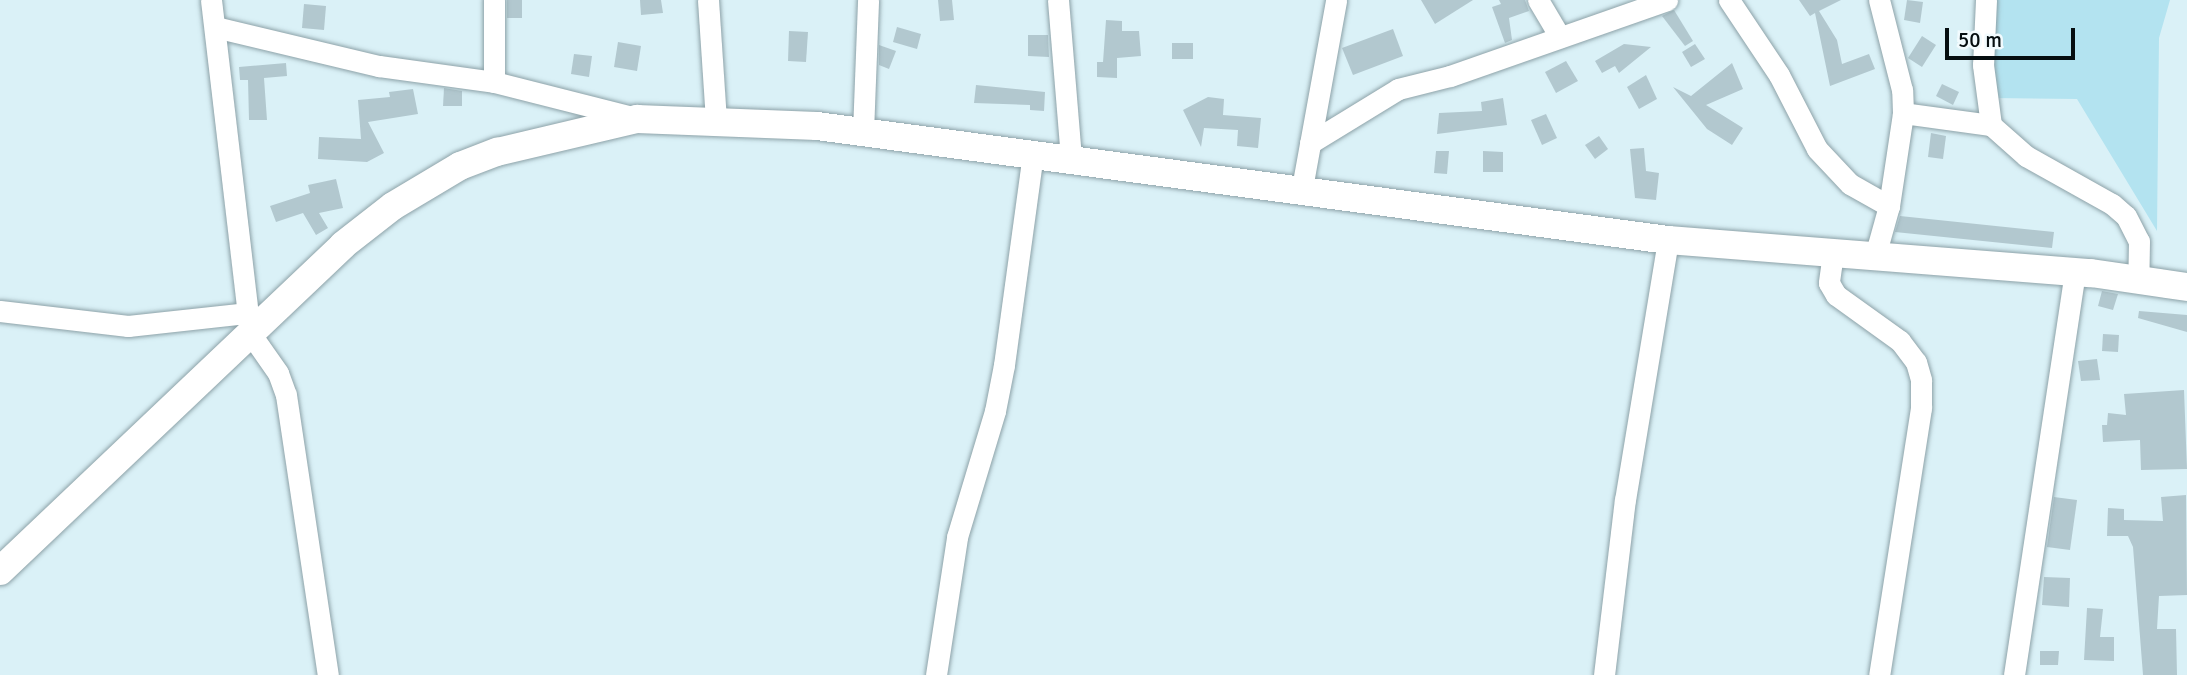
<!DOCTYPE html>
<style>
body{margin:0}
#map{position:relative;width:2187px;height:675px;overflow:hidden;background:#daf1f7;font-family:Signika,sans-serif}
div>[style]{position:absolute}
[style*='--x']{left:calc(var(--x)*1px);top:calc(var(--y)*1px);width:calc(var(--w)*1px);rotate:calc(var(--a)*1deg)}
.green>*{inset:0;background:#b3e3f0}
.building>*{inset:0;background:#b2c8cf}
.roads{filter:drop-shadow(0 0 2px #8da2a8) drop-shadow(0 0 2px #8da2a8)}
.street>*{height:21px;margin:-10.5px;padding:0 10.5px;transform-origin:10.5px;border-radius:10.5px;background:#fff}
.secondary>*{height:28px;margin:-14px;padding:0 14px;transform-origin:14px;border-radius:14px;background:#fff}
span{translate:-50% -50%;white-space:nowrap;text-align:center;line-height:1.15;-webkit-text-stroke:7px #f2fbfe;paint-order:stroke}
.scale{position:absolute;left:1945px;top:28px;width:130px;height:32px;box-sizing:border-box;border:4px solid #060e10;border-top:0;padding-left:9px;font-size:21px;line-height:24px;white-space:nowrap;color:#060e10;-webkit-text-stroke:5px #f2fbfe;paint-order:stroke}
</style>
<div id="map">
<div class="green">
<i style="clip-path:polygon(1997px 0,2170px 0,2159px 38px,2157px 231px,2077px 99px,1992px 98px,1991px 39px)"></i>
</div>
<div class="building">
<i style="clip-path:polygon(507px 0,522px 0,522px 18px,507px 18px)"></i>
<i style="clip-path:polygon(640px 0,661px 0,663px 13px,641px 15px)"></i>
<i style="clip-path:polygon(938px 0,952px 0,954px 20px,940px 21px)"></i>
<i style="clip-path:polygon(1421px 0,1473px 0,1435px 24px)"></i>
<i style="clip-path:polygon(1499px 0,1525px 0,1529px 11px,1509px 18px,1512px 40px,1505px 43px,1492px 7px,1501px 4px)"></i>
<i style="clip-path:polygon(1799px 0,1841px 0,1819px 11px,1837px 40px,1842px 64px,1869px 54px,1875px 69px,1830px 86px,1815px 13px,1810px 16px)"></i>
<i style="clip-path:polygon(1907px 0,1923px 2px,1920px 23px,1904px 20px)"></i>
<i style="clip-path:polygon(304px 4px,326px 6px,324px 30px,302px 28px)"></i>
<i style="clip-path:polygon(1674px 10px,1693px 41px,1685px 46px,1662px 16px)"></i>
<i style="clip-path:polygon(1106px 20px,1122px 21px,1122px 31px,1139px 31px,1141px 56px,1117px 58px,1117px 78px,1097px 77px,1097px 62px,1103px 62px)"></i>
<i style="clip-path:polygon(897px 27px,921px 34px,917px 49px,893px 42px)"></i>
<i style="clip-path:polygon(1393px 29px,1403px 56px,1353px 75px,1342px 48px)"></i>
<i style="clip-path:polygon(789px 31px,808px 32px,806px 62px,788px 61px)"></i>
<i style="clip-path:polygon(1028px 35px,1048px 35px,1049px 57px,1028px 56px)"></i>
<i style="clip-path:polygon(1922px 36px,1936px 45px,1922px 67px,1908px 58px)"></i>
<i style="clip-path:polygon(618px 42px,641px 46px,637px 71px,614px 67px)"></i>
<i style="clip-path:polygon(1172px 43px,1193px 43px,1193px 59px,1172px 59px)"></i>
<i style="clip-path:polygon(1624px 44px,1651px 47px,1619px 73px,1615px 66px,1602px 73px,1595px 61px)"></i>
<i style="clip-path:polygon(1695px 44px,1705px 59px,1691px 67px,1682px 52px)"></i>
<i style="clip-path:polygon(879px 45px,896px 51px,889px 69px,879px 65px)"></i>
<i style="clip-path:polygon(574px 54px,592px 56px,589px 77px,571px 74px)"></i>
<i style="clip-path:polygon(1566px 61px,1578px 81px,1556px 93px,1545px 72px)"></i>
<i style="clip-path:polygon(286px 63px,287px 76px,264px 78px,267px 120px,249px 120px,248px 80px,240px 80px,239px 67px)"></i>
<i style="clip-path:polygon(1732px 63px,1743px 89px,1706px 105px,1743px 128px,1732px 145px,1707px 129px,1673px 87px,1691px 96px)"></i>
<i style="clip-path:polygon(1646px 75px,1657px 99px,1639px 109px,1627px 87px)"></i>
<i style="clip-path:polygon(1942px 84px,1959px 92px,1953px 105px,1936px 96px)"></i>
<i style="clip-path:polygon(976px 85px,1045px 92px,1044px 111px,1030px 110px,1030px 105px,974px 103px)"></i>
<i style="clip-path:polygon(444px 88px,462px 91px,462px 106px,443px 106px)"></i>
<i style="clip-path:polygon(413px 89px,418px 114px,368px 122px,384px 153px,367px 162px,318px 159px,319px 137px,361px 139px,358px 100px,390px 97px,389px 92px)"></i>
<i style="clip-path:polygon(1208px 97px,1224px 99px,1223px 115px,1261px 118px,1258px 148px,1237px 146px,1238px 130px,1204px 128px,1201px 147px,1183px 110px)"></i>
<i style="clip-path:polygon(1503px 98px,1507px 125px,1437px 134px,1439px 113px,1482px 111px,1481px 102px)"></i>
<i style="clip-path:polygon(1546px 114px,1557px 138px,1542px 145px,1531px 120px)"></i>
<i style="clip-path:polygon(1931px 133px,1946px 136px,1943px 159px,1928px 157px)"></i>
<i style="clip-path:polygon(1599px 136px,1608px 149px,1595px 159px,1585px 145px)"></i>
<i style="clip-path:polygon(1644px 148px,1646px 171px,1659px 173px,1656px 200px,1635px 198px,1630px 149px)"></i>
<i style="clip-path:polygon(1436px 151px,1449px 151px,1447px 174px,1434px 173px)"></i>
<i style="clip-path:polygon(1483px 151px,1503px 152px,1503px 172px,1483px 172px)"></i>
<i style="clip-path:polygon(336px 179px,343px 208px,319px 213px,328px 228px,316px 235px,303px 213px,276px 222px,270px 206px,310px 193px,308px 185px)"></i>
<i style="clip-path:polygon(1900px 216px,2054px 232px,2052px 248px,1895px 232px)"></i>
<i style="clip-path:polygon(2102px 291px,2118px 294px,2113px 310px,2098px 306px)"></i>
<i style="clip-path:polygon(2139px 311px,2187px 315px,2187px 332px,2138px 318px)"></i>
<i style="clip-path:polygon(2103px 334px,2119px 335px,2118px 352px,2102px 351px)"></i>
<i style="clip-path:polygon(2097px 359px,2100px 380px,2081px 381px,2078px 361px)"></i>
<i style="clip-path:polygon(2184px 390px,2187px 469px,2141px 470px,2140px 440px,2103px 442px,2102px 425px,2107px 425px,2108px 413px,2126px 415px,2124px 394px)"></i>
<i style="clip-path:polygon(2186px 495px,2187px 595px,2159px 596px,2157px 629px,2176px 629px,2177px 675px,2143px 675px,2133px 547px,2128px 536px,2107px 536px,2108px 508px,2124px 509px,2124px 520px,2163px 521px,2161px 497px)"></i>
<i style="clip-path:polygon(2054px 497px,2077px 500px,2070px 550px,2047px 547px)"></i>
<i style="clip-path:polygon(2044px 577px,2070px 578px,2069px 607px,2042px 605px)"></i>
<i style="clip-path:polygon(2087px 608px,2103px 609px,2100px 637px,2114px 637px,2114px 661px,2084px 660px)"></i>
<i style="clip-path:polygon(2040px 651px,2059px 651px,2058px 665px,2040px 665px)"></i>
</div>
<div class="roads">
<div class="street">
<i style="--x:211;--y:0;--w:335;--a:83.3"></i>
<i style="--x:250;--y:333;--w:49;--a:55"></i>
<i style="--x:278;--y:373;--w:23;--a:70"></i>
<i style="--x:286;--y:395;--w:283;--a:81.5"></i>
<i style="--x:708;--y:0;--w:120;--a:86.2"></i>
<i style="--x:1058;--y:0;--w:159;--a:85.3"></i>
<i style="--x:1538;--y:0;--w:43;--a:59.3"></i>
<i style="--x:1729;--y:0;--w:90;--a:56.3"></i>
<i style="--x:1779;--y:75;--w:83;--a:62.8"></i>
<i style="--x:1817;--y:149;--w:48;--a:46.7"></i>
<i style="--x:1850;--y:184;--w:45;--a:29.4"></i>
<i style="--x:1986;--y:0;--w:65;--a:92.6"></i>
<i style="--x:1983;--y:65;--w:61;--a:82.4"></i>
<i style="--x:1991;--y:125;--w:47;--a:41.5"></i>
<i style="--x:2026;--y:156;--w:98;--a:29.2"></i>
<i style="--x:2112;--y:204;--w:18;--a:41"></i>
<i style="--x:2126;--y:216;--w:28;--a:63"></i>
<i style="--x:2139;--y:241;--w:39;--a:91"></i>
<i style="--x:215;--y:27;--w:169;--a:13.4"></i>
<i style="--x:379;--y:66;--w:116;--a:7.9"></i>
<i style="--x:494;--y:82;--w:146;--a:14.2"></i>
<i style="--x:494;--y:82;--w:82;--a:-90"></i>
<i style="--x:1903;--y:113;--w:89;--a:7.8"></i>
<i style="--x:863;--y:132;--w:132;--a:-87.8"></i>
<i style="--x:1310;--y:143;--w:103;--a:-31.5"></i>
<i style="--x:1398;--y:89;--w:54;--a:-14"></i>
<i style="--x:1450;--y:76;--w:230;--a:-19.3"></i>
<i style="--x:1302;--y:188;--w:191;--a:-79.7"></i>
<i style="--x:1833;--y:253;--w:30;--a:98"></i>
<i style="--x:1829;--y:283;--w:14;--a:60"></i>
<i style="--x:1836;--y:295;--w:79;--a:35.7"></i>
<i style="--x:1900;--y:341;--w:26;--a:53"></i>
<i style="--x:1916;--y:362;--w:19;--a:74"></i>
<i style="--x:1921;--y:380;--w:28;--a:90"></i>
<i style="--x:1921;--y:408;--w:270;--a:98.9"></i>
<i style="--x:1875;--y:256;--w:52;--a:-74.4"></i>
<i style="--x:1889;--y:206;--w:94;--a:-81.4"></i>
<i style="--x:1903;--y:113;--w:23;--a:-92"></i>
<i style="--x:1902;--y:90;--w:93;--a:-104.3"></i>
<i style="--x:0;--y:311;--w:129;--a:6.7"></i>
<i style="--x:128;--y:326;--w:121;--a:-6.2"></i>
<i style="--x:936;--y:675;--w:140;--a:-81.3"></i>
<i style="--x:957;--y:537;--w:132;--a:-73.2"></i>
<i style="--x:995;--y:411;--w:47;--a:-78.9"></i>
<i style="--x:1004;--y:365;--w:213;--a:-82.2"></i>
<i style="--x:1604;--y:675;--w:176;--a:-83.2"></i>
<i style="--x:1625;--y:500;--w:264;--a:-80.6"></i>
<i style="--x:2014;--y:675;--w:407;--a:-81.4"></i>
</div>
<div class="secondary">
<i style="--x:0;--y:571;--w:473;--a:-43.5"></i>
<i style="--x:343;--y:245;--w:63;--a:-38"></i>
<i style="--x:393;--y:206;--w:78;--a:-30.8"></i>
<i style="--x:460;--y:166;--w:40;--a:-21"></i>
<i style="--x:497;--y:152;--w:144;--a:-13.3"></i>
<i style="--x:637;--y:119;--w:180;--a:2.2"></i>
<i style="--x:817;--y:126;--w:859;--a:7.63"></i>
<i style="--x:1668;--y:240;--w:424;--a:4.5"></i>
<i style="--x:2091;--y:273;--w:97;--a:8.3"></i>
</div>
</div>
<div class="scale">50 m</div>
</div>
